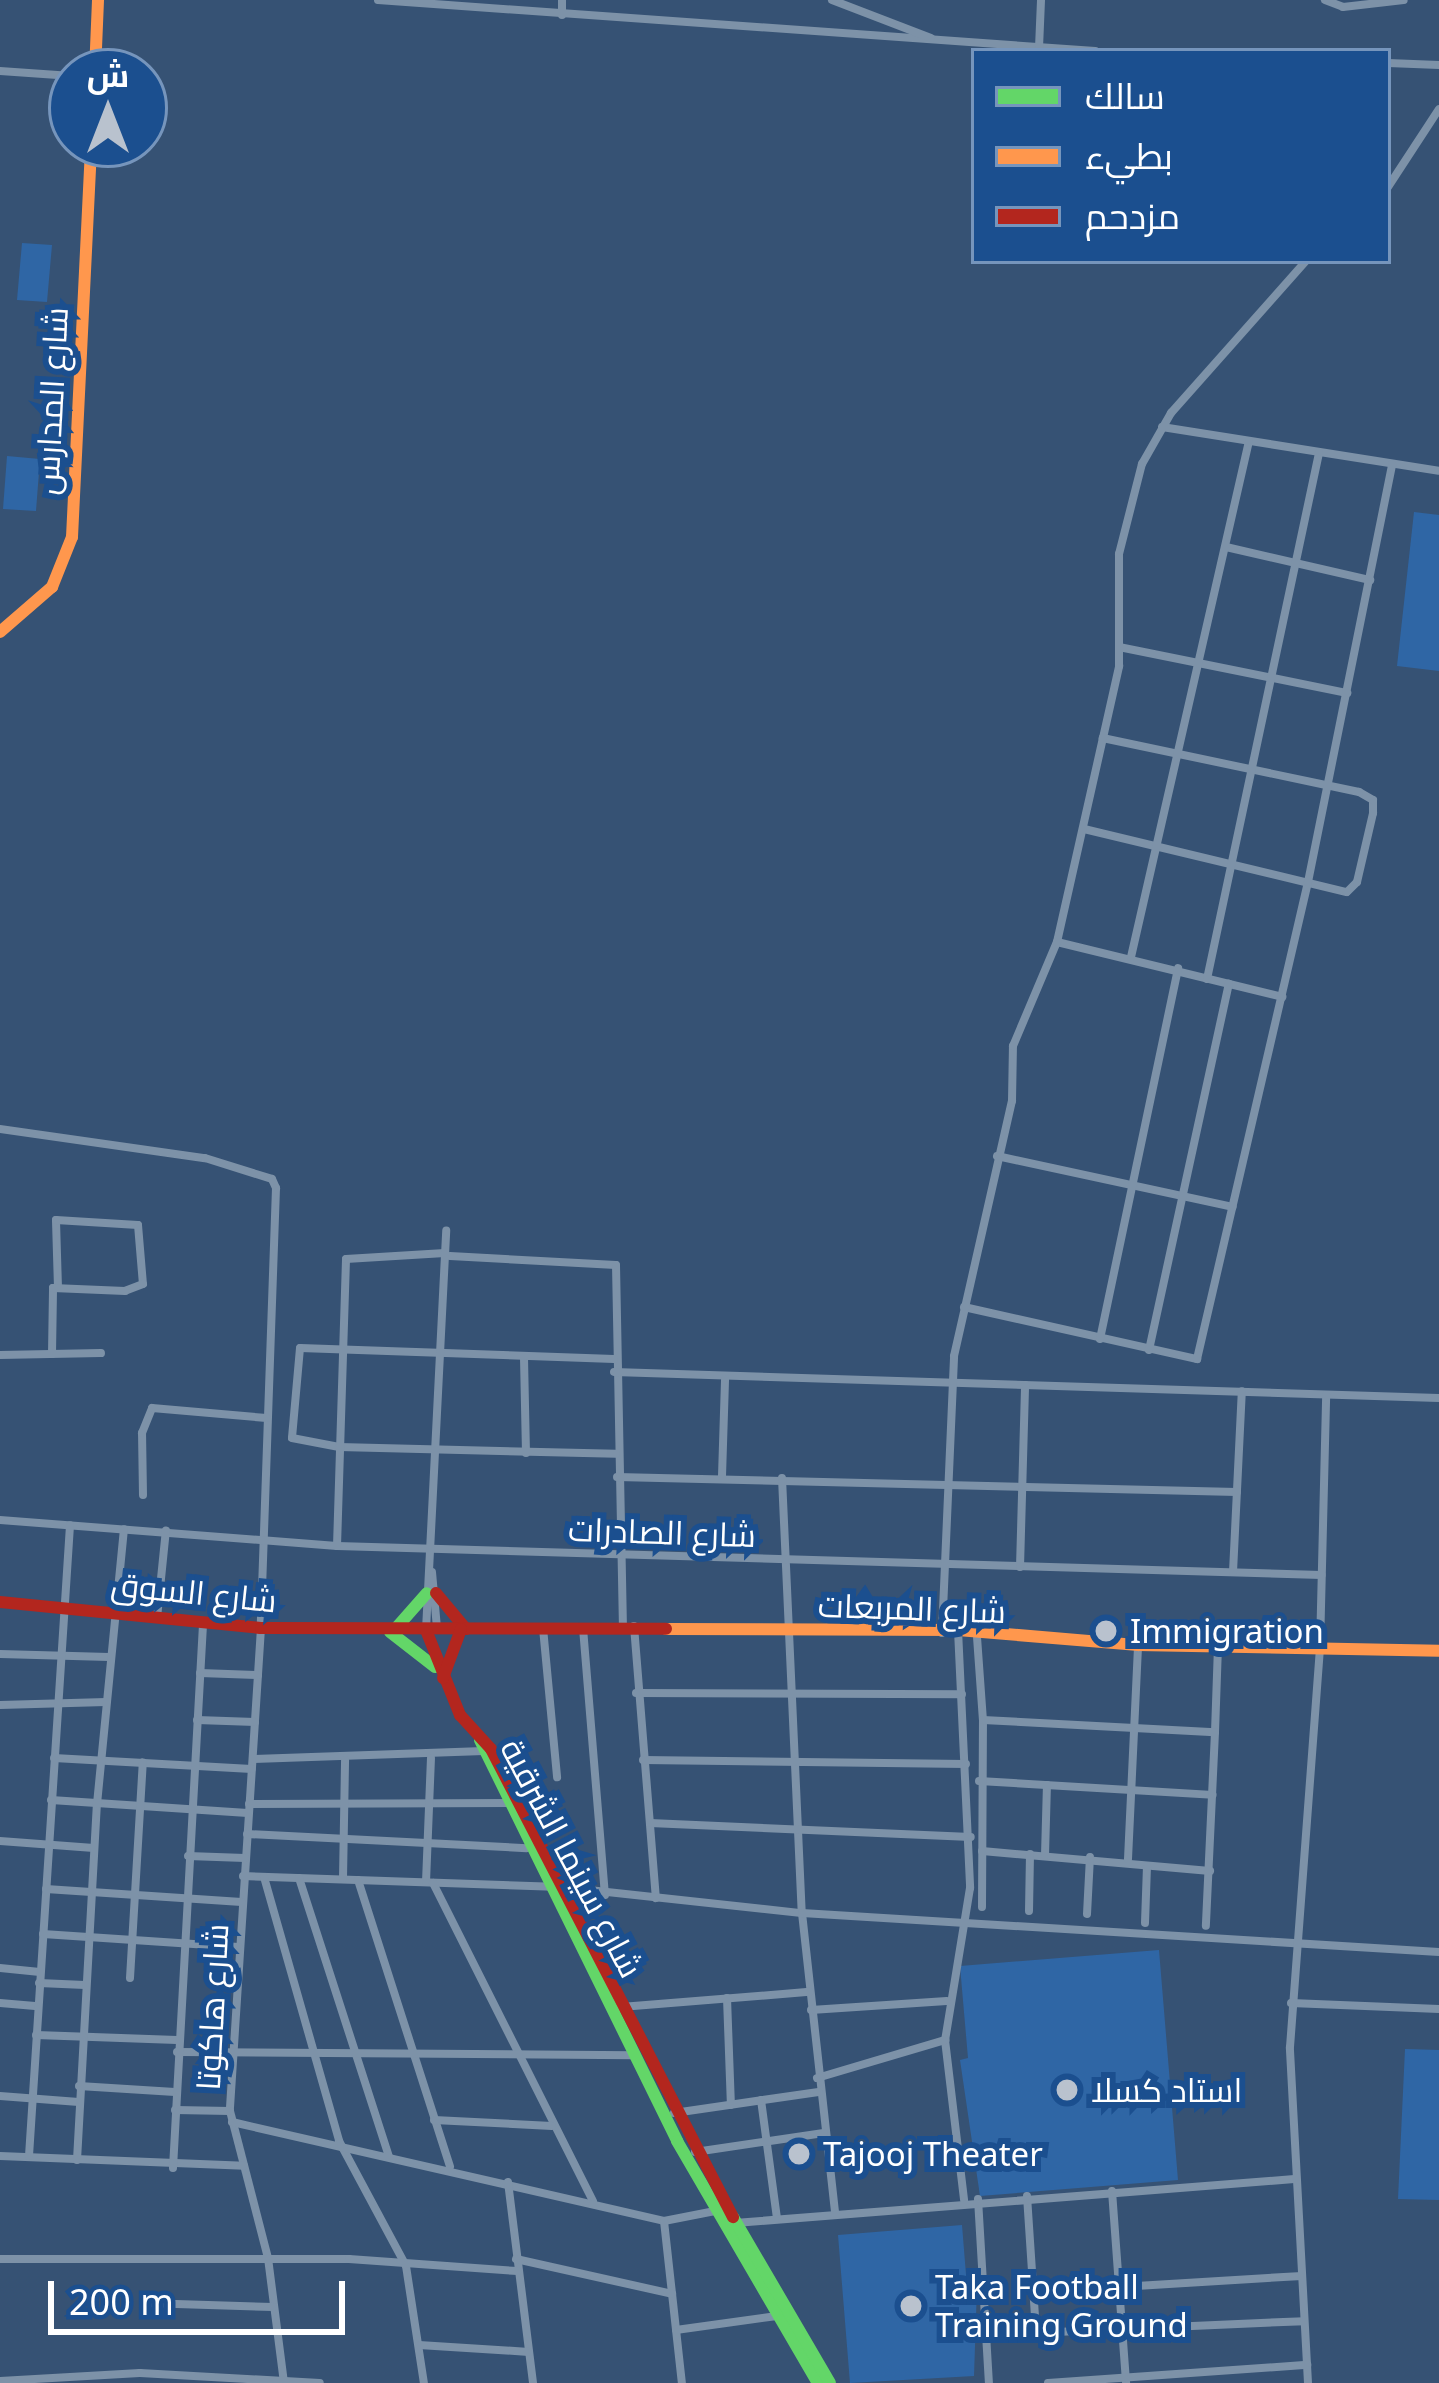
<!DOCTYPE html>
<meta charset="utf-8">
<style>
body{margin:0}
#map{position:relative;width:1439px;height:2383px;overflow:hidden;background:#365274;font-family:"Noto Sans",Cairo,sans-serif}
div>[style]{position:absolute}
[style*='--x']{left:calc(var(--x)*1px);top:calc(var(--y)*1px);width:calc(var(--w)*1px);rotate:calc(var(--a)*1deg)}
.green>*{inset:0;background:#2f66a5}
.street>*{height:8px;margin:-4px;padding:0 4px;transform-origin:4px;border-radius:4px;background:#7d92a8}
.fast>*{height:12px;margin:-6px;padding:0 6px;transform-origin:6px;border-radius:6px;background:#63d668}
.slow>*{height:12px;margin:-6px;padding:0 6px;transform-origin:6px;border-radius:6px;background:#ff974d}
.jam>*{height:12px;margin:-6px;padding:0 6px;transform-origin:6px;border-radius:6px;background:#b3261e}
.dots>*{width:33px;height:33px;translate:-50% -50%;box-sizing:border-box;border:6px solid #1b4f8f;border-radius:50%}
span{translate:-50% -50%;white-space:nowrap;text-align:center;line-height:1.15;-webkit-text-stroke:12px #1b4f8f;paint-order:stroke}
.street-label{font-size:33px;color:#fff}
.poi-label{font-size:33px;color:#fff}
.left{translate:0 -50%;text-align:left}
.legend{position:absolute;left:971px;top:48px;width:420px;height:216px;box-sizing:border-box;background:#1b4f8f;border:3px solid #7695bc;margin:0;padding:15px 21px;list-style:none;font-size:36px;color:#fff}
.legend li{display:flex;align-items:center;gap:24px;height:60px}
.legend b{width:60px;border:3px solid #7695bc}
.north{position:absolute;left:48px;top:48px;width:120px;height:120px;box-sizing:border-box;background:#1b4f8f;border:3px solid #7695bc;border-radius:50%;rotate:0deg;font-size:33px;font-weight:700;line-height:48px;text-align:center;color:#fff}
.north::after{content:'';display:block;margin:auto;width:42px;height:54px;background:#b9c2ce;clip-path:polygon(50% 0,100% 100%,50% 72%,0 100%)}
.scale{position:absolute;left:48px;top:2281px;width:297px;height:54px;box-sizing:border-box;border:6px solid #fff;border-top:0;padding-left:15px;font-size:36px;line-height:42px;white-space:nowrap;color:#fff;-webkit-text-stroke:9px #1b4f8f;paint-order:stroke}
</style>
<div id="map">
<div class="green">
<i style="clip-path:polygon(22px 243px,52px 245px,47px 302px,17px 300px)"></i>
<i style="clip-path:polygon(7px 456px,40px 459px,36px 511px,3px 509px)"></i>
<i style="clip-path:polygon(1414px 512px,1439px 515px,1439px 671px,1397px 666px)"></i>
<i style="clip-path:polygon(1159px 1950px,1178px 2180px,980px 2196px,960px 2060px,968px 2058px,960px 1966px)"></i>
<i style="clip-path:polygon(1405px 2049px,1439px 2050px,1439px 2200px,1398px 2199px)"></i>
<i style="clip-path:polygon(962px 2225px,967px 2287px,977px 2287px,974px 2376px,850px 2383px,838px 2235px)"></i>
</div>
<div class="street">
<i style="--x:378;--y:0;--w:719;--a:4.07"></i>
<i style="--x:832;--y:0;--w:106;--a:21"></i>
<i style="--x:1325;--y:0;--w:19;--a:21"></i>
<i style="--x:1343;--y:7;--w:61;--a:-6.5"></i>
<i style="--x:562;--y:15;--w:15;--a:-90"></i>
<i style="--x:1039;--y:48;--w:48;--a:-87.6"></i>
<i style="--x:1388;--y:63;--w:51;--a:2.2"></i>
<i style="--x:0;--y:71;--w:72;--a:4"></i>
<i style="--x:1388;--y:187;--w:93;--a:-56.8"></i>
<i style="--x:1162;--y:427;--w:280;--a:9"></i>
<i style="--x:1226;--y:547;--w:148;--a:12.9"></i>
<i style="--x:1119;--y:647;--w:233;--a:11.4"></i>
<i style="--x:1084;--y:829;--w:270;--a:13.5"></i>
<i style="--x:1347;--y:892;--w:14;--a:-45"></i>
<i style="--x:1357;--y:882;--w:71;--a:-76.9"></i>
<i style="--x:1373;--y:813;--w:13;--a:-90"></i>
<i style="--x:1373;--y:800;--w:16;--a:-150"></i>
<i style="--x:1359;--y:792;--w:262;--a:-168.1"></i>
<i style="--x:1057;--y:942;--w:232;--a:13.7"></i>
<i style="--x:1131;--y:957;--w:529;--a:-77.12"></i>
<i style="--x:1207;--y:979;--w:538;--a:-77.98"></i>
<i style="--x:0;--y:1129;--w:207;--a:8.1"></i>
<i style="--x:205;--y:1158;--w:70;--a:17.4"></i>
<i style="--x:272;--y:1179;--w:10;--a:66"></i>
<i style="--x:276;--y:1188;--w:440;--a:92"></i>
<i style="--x:261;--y:1628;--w:484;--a:93.7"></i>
<i style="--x:230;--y:2111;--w:152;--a:75.5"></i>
<i style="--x:268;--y:2258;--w:126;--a:82.7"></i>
<i style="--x:997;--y:1156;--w:241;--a:12.2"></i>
<i style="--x:450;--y:1256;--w:166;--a:3.1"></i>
<i style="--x:616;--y:1265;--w:362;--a:88.9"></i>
<i style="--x:964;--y:1307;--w:239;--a:12.6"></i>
<i style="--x:1197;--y:1359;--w:490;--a:-76.9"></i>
<i style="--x:1308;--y:882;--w:426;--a:-78.6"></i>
<i style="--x:1100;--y:1339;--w:379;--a:-78.1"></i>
<i style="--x:1149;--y:1350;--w:375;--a:-77.7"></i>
<i style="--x:52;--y:1354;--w:66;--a:-89.1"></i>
<i style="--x:53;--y:1288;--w:5;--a:0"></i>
<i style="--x:58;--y:1288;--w:68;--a:-91.7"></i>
<i style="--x:56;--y:1220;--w:82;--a:3.5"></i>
<i style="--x:138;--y:1225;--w:59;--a:85.2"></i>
<i style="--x:143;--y:1284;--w:19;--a:159"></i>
<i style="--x:125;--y:1291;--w:72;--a:-177.6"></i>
<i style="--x:0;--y:1355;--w:101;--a:-1.1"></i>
<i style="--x:524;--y:1358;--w:95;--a:88.8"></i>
<i style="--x:614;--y:1359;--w:314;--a:-178"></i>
<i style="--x:300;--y:1348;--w:90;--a:95.1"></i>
<i style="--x:292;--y:1438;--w:48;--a:10.8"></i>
<i style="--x:339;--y:1447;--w:277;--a:1.4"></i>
<i style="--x:614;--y:1372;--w:825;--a:1.81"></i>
<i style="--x:722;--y:1476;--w:97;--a:-88.2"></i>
<i style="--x:617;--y:1477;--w:620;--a:1.39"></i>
<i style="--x:782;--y:1478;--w:435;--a:87.4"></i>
<i style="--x:802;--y:1913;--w:303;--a:83.7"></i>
<i style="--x:143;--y:1495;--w:62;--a:-90.9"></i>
<i style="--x:142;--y:1433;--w:27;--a:-68"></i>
<i style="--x:152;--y:1408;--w:115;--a:5"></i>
<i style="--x:0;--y:1520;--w:338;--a:4.4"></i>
<i style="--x:337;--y:1546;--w:985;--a:1.69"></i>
<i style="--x:337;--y:1546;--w:287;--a:-88.2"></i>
<i style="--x:346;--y:1259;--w:99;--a:-3.5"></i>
<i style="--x:1020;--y:1567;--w:182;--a:-88.4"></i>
<i style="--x:432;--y:1572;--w:56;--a:84.9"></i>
<i style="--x:1233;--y:1572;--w:181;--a:-87.2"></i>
<i style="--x:157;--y:1618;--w:88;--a:-84.2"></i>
<i style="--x:634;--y:1626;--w:273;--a:85.4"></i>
<i style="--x:543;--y:1628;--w:150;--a:84.6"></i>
<i style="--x:583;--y:1628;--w:268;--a:85.3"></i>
<i style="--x:426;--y:1630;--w:400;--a:-87.1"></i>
<i style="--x:958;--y:1630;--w:258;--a:87.3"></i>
<i style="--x:970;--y:1888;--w:154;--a:99.3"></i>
<i style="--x:945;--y:2040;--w:161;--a:83.2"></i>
<i style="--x:942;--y:1633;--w:277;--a:-87.5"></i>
<i style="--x:954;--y:1356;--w:262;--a:-77.2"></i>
<i style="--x:1012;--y:1101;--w:55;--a:-89"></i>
<i style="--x:1013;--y:1046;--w:113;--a:-67.1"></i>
<i style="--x:1057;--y:942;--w:283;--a:-77.3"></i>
<i style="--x:1119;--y:666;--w:112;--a:-90"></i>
<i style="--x:1119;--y:554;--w:93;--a:-75.7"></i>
<i style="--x:1142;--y:464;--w:59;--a:-60.4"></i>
<i style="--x:1171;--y:413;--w:203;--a:-48.4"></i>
<i style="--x:977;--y:1637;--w:83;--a:85.9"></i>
<i style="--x:0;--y:1654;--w:109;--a:1.6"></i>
<i style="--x:200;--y:1673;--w:58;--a:2"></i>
<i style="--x:636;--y:1693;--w:326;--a:0.2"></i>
<i style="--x:0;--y:1705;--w:106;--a:-1.6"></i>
<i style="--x:197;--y:1720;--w:58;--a:2"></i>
<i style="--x:1215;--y:1732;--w:85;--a:-88"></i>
<i style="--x:54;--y:1758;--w:198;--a:3.2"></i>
<i style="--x:253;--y:1759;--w:231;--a:-2"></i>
<i style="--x:643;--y:1760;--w:323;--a:0.7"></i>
<i style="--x:979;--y:1781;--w:234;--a:3.4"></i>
<i style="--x:51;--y:1800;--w:197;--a:3.8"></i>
<i style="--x:249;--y:1804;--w:262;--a:-0.2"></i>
<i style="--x:650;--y:1823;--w:321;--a:2.5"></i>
<i style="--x:247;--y:1834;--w:280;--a:2.9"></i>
<i style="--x:0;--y:1841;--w:94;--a:4.3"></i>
<i style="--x:982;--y:1851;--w:229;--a:5"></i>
<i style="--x:1045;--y:1855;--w:70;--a:-88.4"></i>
<i style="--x:188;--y:1856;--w:57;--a:2"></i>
<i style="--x:1128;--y:1859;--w:213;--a:-87.3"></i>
<i style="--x:243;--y:1876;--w:318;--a:2"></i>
<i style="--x:561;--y:1887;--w:242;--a:6.2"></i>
<i style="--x:802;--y:1913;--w:638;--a:3.5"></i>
<i style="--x:264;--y:1877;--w:274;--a:74.1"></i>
<i style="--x:339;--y:2141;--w:142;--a:61.8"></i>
<i style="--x:406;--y:2266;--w:118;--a:81.3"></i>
<i style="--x:299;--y:1878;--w:292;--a:72.1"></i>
<i style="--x:343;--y:1878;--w:118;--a:-89"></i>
<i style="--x:358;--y:1880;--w:301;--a:72.2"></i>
<i style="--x:426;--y:1882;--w:124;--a:-87.7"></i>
<i style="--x:433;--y:1883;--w:356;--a:63.3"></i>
<i style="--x:46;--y:1889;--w:196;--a:3.8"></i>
<i style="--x:982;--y:1907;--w:187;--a:-89.7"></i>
<i style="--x:983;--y:1720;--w:232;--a:3"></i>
<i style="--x:1215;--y:1732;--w:194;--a:92.7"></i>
<i style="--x:1029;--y:1911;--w:57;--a:-89"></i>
<i style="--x:1087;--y:1914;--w:57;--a:-87"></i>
<i style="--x:1145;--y:1923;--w:57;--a:-88"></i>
<i style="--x:43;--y:1934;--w:196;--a:3.8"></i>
<i style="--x:0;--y:1968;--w:40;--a:5.7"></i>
<i style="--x:130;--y:1978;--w:216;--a:-86.6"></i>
<i style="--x:39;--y:1983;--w:46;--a:2.5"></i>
<i style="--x:727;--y:1998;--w:107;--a:87.9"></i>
<i style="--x:0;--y:2003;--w:38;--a:5"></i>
<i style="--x:1291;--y:2003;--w:148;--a:2.3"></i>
<i style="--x:621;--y:2007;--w:189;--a:-4.6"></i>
<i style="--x:811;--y:2010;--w:136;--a:-3.8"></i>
<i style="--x:36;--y:2035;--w:141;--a:2"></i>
<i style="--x:177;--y:2052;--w:456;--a:0.4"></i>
<i style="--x:817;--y:2078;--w:134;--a:-16.5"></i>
<i style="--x:79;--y:2086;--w:96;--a:3.6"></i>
<i style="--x:0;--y:2096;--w:79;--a:4.3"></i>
<i style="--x:761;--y:2100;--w:120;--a:82.3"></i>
<i style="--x:175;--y:2110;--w:55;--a:1"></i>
<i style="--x:674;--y:2113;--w:146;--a:-8.3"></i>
<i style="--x:434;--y:2120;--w:118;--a:2.9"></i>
<i style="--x:232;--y:2122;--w:443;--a:12.9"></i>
<i style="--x:664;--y:2221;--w:52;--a:-11.1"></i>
<i style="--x:695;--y:2152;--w:130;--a:-8.4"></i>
<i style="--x:0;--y:2156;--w:244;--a:2.3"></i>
<i style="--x:29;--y:2156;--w:632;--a:-86.28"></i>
<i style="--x:77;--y:2160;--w:357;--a:-86.8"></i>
<i style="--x:97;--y:1804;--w:276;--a:-84.4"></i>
<i style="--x:173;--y:2168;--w:545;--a:-86.84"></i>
<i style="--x:508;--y:2182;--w:203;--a:82.9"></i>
<i style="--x:1112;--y:2191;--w:193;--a:85.8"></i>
<i style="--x:1027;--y:2196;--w:137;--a:86.2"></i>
<i style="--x:978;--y:2199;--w:184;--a:86.6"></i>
<i style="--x:664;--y:2221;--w:163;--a:83.7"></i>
<i style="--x:735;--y:2223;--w:561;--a:-4.5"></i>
<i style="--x:0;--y:2259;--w:349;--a:0"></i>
<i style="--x:349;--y:2259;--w:169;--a:4.1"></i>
<i style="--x:516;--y:2259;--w:160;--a:12.6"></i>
<i style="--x:1120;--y:2287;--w:182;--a:-3.5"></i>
<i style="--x:144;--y:2303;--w:129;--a:1.8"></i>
<i style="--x:676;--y:2330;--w:102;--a:-7.9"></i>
<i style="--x:986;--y:2335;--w:318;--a:-2.5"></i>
<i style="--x:419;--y:2345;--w:110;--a:3.6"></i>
<i style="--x:0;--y:2381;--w:140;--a:-3.3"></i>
<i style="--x:140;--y:2373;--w:180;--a:3.2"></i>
<i style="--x:1048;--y:2383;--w:260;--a:-4"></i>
<i style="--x:1308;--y:2383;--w:336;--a:-93.1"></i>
<i style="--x:1290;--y:2047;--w:400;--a:-85.7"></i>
<i style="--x:1320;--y:1648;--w:253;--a:-88.6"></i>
</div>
<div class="fast">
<i style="--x:397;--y:1627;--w:45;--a:-48.6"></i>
<i style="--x:390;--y:1632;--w:57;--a:37.9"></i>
<i style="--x:480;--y:1740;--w:447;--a:63.8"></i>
<i style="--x:677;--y:2141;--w:280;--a:59.8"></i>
<i style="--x:733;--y:2217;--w:192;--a:59.7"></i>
</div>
<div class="slow">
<i style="--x:95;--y:72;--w:72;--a:-87.6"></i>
<i style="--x:0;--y:632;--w:69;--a:-40.9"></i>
<i style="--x:52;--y:587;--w:54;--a:-68.2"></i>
<i style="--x:72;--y:537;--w:393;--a:-87.2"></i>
<i style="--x:666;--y:1629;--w:292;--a:0.2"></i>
<i style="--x:958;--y:1630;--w:181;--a:4.8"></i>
<i style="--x:1138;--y:1645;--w:301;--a:1.1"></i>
</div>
<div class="jam">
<i style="--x:436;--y:1593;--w:47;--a:50.2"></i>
<i style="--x:0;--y:1602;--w:262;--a:5.7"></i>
<i style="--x:261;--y:1628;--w:405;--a:0.1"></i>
<i style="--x:426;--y:1630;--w:92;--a:68.2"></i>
<i style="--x:460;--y:1715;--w:46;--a:47.6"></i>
<i style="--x:491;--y:1749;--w:527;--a:62.66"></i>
<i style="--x:443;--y:1678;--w:52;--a:-69.8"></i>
</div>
<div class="dots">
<i style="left:1106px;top:1631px;background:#b9c2ce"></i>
<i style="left:1067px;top:2090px;background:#b9c2ce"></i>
<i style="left:799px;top:2154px;background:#b9c2ce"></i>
<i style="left:911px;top:2306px;background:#b9c2ce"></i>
</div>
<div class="street-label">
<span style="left:51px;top:401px;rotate:-87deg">شارع المدارس</span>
<span style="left:662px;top:1532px;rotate:2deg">شارع الصادرات</span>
<span style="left:194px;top:1592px;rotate:6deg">شارع السوق</span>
<span style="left:912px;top:1608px;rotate:2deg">شارع المربعات</span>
<span style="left:572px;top:1858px;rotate:62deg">شارع سينما الشرقية</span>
<span style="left:212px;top:2007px;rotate:-87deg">شارع هاكوتا</span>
</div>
<div class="poi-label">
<span class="left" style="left:1130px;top:1631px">Immigration</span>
<span class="left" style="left:1091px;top:2090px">استاد كسلا</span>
<span class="left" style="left:823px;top:2154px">Tajooj Theater</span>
<span class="left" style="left:935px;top:2306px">Taka Football<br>Training Ground</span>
</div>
<ul class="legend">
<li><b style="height:15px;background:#63d668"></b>سالك</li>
<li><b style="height:15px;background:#ff974d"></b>بطيء</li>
<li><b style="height:15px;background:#b3261e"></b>مزدحم</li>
</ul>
<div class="north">ش</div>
<div class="scale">200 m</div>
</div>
